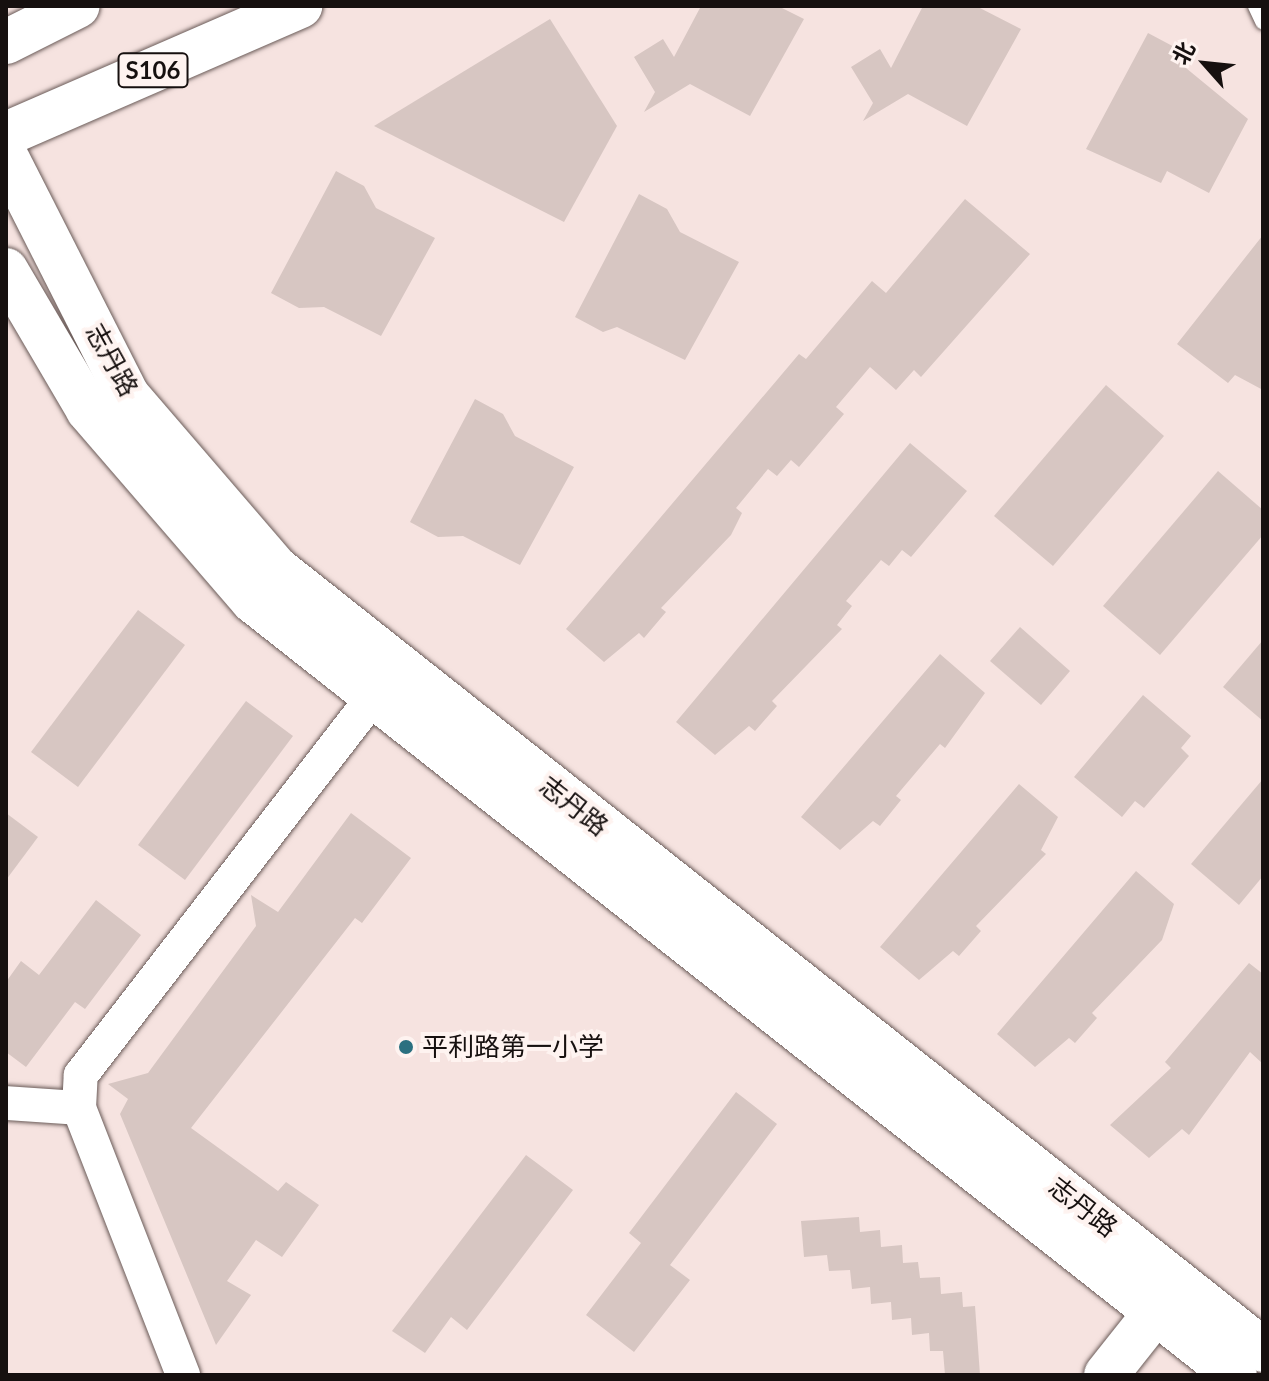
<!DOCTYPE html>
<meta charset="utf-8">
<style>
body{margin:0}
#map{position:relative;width:1269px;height:1381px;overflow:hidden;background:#f6e3e0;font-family:Lato,"Noto Sans SC",sans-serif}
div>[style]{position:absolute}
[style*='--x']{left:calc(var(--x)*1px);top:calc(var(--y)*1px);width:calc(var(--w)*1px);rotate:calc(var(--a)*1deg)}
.building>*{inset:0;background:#d7c6c2}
.roads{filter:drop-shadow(0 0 2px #6a5b58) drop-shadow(0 0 2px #6a5b58)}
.lane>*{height:16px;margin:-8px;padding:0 8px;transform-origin:8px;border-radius:8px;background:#fff}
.street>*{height:34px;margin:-17px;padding:0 17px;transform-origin:17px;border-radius:17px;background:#fff}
.secondary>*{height:44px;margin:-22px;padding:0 22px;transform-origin:22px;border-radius:22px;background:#fff}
.primary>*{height:44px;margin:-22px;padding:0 22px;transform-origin:22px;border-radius:22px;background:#fff}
.dots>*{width:22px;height:22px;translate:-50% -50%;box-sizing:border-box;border:4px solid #fef3f0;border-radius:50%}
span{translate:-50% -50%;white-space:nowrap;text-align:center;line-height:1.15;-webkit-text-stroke:8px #fef3f0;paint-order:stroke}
.shield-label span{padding:2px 6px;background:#fef3f0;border:2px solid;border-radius:6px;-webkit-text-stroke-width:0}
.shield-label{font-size:24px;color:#16100f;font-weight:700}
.street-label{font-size:26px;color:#16100f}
.poi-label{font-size:26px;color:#16100f}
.left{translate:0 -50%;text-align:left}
.frame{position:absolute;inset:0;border:8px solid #16100f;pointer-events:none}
.north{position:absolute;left:1165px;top:24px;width:80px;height:80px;-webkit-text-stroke:6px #fef3f0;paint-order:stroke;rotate:297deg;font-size:22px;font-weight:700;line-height:32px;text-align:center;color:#16100f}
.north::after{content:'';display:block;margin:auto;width:28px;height:36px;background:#16100f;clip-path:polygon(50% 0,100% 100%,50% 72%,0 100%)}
</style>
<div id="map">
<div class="building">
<i style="clip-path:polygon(701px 6px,778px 6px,804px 19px,750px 116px,690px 84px,644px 112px,655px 92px,634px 57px,663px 39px,674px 57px)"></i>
<i style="clip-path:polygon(923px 6px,976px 6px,1021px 29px,967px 126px,908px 94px,863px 121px,873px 103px,851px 67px,880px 49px,891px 68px)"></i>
<i style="clip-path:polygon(550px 19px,617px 126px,564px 222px,374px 126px)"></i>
<i style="clip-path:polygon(1148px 33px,1180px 50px,1175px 59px,1248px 119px,1209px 193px,1167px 171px,1161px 183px,1086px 149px)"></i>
<i style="clip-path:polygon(336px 171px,364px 186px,376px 208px,435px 238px,381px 336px,324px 307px,299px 308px,271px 293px)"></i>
<i style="clip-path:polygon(639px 194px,667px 209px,680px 232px,739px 262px,685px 360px,617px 327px,603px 332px,575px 317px)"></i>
<i style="clip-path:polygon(965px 199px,1030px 254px,921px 377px,914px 370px,896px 390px,870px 367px,836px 407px,844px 414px,799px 467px,791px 460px,777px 476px,768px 469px,736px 508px,742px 513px,731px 535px,661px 608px,666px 612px,644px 638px,639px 633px,604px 662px,566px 629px,799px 354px,806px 359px,872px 281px,886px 293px)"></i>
<i style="clip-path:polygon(1263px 235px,1263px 390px,1235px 375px,1228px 383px,1177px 344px)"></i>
<i style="clip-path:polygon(1106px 385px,1164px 436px,1053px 566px,994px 516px)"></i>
<i style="clip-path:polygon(475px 399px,503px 414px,515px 436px,574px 467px,520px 565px,463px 536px,438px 537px,410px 522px)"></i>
<i style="clip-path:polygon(910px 443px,967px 491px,911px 557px,902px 550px,889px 566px,881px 560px,846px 601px,852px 606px,837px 625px,842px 629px,772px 701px,777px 706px,755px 731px,749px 726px,715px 755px,676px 722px)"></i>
<i style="clip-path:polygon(1218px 471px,1263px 510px,1263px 535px,1160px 655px,1103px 606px)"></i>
<i style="clip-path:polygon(138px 610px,185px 645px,78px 787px,31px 752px)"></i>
<i style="clip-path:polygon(1020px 627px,1070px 671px,1041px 705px,990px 661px)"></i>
<i style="clip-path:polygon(1263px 640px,1263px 721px,1223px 687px)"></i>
<i style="clip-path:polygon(940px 654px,985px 693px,945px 748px,940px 744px,896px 796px,901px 800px,880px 826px,873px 821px,840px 850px,801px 817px)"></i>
<i style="clip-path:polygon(1143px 695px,1191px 736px,1181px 748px,1189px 756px,1144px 808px,1135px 801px,1122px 817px,1074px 777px)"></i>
<i style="clip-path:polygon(246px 701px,293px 736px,185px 880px,138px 845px)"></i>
<i style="clip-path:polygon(1263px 779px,1263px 876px,1239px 905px,1191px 864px)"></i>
<i style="clip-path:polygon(1019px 784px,1058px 817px,1041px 850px,1046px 854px,976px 926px,981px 931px,959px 956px,953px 951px,919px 980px,880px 947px)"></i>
<i style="clip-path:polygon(6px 813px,38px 837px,6px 880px)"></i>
<i style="clip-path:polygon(351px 813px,411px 858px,362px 923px,355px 918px,191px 1128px,278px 1191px,286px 1182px,319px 1205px,282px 1257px,256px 1240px,227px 1281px,251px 1295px,216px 1345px,120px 1114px,128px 1099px,108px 1084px,148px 1073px,256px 926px,251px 895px,278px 912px)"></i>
<i style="clip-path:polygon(1136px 871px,1174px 904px,1162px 940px,1092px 1013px,1097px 1018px,1075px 1043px,1069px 1038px,1035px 1067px,997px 1034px)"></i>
<i style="clip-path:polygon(96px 900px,141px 935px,85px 1009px,75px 1002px,26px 1067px,6px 1052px,6px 982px,21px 961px,39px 975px)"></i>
<i style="clip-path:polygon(1249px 963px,1263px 974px,1263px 1064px,1250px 1052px,1189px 1135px,1182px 1129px,1149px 1158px,1110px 1125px,1171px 1068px,1165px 1062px)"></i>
<i style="clip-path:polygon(736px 1092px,777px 1124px,670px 1265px,690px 1280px,634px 1352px,586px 1315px,641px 1243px,629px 1233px)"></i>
<i style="clip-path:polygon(526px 1155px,573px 1190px,467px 1330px,451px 1317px,425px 1353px,392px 1331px)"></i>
<i style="clip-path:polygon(859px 1217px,860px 1232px,880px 1230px,881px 1247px,902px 1245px,903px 1263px,918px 1262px,920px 1278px,940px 1277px,941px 1294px,962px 1292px,963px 1307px,975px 1306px,980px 1375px,945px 1375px,943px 1351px,930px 1351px,929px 1333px,912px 1335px,911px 1318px,892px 1320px,891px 1302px,871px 1304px,870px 1287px,852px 1289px,850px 1270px,829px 1271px,827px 1255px,804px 1257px,801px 1221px)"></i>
</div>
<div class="roads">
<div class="lane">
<i style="--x:1256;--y:6;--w:17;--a:65"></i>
</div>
<div class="street">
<i style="--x:6;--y:1103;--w:73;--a:3.9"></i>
<i style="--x:79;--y:1108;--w:287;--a:68.7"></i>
<i style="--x:79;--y:1108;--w:33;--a:-87"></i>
<i style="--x:81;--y:1075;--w:479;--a:-52.3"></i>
</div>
<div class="secondary">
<i style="--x:1106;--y:1375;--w:80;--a:-51.6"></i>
</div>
<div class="primary">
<i style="--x:6;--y:42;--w:80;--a:-26.6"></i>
<i style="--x:6;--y:134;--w:321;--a:-23.5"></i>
<i style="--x:6;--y:156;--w:269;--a:63.1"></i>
<i style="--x:128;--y:396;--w:228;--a:49.3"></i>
<i style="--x:277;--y:569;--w:1258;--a:38.38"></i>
<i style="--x:6;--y:270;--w:162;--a:59.6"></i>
<i style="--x:88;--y:410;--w:252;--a:49.2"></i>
<i style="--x:253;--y:601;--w:1250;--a:38.24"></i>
</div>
</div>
<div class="dots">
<i style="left:406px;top:1047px;background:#2b7080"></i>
</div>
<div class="shield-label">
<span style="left:153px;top:70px">S106</span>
</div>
<div class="street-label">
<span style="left:112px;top:360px;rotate:61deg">志丹路</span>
<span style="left:574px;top:806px;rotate:38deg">志丹路</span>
<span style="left:1083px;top:1207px;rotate:38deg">志丹路</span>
</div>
<div class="poi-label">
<span class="left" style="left:422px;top:1047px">平利路第一小学</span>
</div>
<div class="frame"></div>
<div class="north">北</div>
</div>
